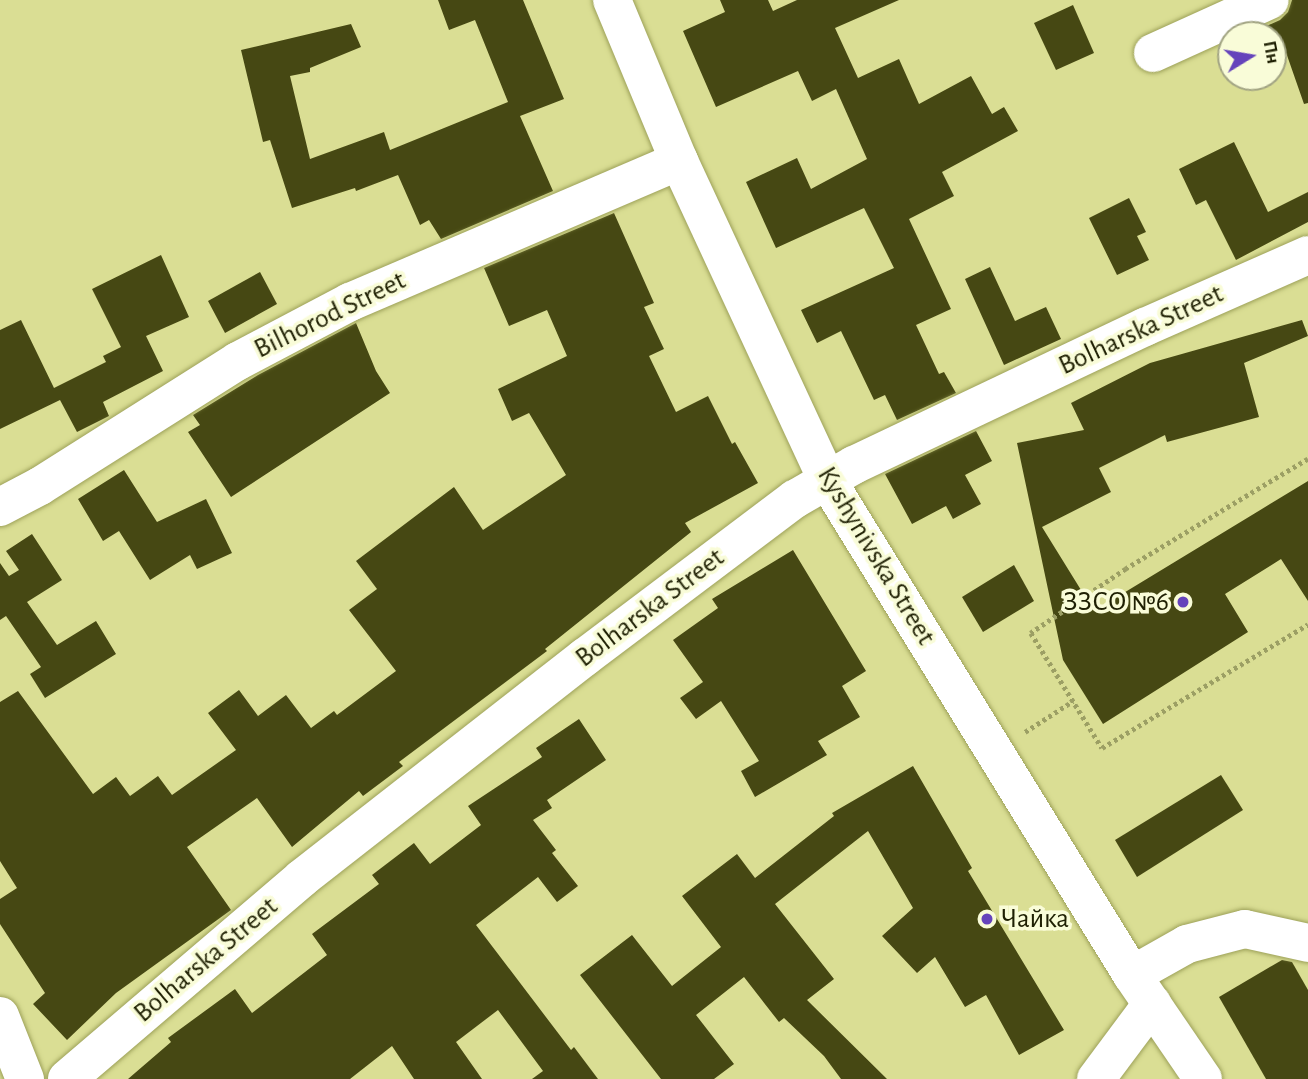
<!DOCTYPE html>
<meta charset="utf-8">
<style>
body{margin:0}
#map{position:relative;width:1308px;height:1079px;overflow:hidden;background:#dade94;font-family:"Alegreya Sans",sans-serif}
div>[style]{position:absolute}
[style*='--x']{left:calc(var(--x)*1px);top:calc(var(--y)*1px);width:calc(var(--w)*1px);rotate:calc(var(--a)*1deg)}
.building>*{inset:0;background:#464813}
.path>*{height:4.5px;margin-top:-2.25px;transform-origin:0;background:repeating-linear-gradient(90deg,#9c9f64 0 3.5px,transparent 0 7px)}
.roads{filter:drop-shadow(0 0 2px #9da159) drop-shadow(0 0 2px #9da159)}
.minor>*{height:38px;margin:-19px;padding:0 19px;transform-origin:19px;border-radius:19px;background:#fff}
.major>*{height:38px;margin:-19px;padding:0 19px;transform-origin:19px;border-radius:19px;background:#fff}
.dots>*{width:19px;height:19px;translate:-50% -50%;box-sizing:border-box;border:4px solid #f9fcd8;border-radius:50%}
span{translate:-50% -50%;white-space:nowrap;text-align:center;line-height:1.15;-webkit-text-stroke:7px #f9fcd8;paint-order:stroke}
.street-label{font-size:28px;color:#1f2003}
.poi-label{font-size:28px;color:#1f2003}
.right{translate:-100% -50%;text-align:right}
.left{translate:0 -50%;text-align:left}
.north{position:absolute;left:1217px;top:21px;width:70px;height:70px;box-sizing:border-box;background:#f9fcd8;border:2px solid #a2a483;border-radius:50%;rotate:79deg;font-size:19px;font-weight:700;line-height:28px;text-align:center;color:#1f2003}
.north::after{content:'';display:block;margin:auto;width:24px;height:32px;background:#6543bb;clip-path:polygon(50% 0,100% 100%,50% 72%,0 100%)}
</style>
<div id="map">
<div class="building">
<i style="clip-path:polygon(438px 0,523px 0,564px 99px,520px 116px,553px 191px,441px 239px,429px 220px,420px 225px,398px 175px,356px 191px,355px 188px,292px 208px,270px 140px,263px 142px,241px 50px,351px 24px,361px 47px,310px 68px,310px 72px,290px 76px,310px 159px,384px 132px,390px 150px,508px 102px,475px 20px,449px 30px)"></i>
<i style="clip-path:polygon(720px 0,768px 0,773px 11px,797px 0,899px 0,835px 28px,858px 78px,899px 59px,919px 104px,971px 76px,992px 114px,1004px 107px,1018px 131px,942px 172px,954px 196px,909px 219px,951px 309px,916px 325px,939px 374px,944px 372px,956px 393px,897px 420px,885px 395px,874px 400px,841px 331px,817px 343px,801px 310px,894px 268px,864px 208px,776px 248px,746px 182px,797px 158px,811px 189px,867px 159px,836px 89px,812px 101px,798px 71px,716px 107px,683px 31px,725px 12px)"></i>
<i style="clip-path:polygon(1292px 0,1308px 0,1308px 103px,1304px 104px,1282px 41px,1273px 44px,1273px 35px,1246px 35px,1280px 20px,1288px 12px)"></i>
<i style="clip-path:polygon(1073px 5px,1094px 53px,1056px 70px,1034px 23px)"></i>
<i style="clip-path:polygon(1234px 142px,1268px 212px,1308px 192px,1308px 222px,1236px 260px,1206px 200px,1196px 205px,1179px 169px)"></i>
<i style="clip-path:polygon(1129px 198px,1146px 232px,1137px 236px,1149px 260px,1117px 275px,1089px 218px)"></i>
<i style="clip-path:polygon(614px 213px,654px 303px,644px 307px,664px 349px,649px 356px,676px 412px,708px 396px,732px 444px,735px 442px,758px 483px,685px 523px,691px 532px,545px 649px,547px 651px,399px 762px,403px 766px,363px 796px,359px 791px,292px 847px,257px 798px,187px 847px,231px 910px,116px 993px,67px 1040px,33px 1004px,45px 993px,0 924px,0 899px,17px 888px,0 861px,0 702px,18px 691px,93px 794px,116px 777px,130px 796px,158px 776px,172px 795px,236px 750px,208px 713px,239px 690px,258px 716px,286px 695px,311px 728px,334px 711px,337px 715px,396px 671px,349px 610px,377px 589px,356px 561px,454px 487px,483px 530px,566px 475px,529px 413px,512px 421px,498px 389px,567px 356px,547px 310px,509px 326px,484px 268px)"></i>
<i style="clip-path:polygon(161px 255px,189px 317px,146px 336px,163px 371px,103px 402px,109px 416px,77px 432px,60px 400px,0 429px,0 330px,21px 320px,54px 388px,106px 362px,103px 356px,121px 347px,92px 289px)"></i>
<i style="clip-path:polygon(990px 267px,1015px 321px,1046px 307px,1061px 339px,1004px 365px,965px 279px)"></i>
<i style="clip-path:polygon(260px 272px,277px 304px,225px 333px,208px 301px)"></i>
<i style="clip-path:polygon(1302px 320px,1308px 336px,1244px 363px,1259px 417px,1167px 442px,1165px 435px,1099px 468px,1111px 492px,1042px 527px,1094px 611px,1308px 481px,1308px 601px,1281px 559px,1225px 594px,1248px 632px,1103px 724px,1063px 660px,1017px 443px,1084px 430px,1071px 403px,1150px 363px)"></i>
<i style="clip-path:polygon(356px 323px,376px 371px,390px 393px,231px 497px,188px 432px,200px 425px,193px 415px,258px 375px)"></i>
<i style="clip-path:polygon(976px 431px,992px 461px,965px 475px,981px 504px,953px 519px,946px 506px,912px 524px,885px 474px)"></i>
<i style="clip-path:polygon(124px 470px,157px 522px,206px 499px,232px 553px,197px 569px,190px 555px,150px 580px,119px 531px,103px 541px,78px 499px)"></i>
<i style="clip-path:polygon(32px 534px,62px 580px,27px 602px,57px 645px,96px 621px,116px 654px,45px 698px,30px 674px,41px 667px,6px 616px,0 620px,0 563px,9px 576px,19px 570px,6px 551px)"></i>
<i style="clip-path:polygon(793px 550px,866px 671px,842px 686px,860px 717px,818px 741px,827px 755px,755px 797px,741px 771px,759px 761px,721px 701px,696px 719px,680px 698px,703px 682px,673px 640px,718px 608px,712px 599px)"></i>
<i style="clip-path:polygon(1014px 565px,1034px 601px,983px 632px,962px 597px)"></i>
<i style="clip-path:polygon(579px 719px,606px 760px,547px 800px,552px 808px,533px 820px,556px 850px,552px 853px,578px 886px,557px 902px,538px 877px,476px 925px,571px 1050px,574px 1047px,598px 1079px,532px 1079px,543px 1071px,498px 1010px,456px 1042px,482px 1079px,414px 1079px,392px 1046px,350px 1079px,128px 1079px,171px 1042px,168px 1038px,235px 989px,252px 1013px,327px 955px,312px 934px,379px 884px,372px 875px,414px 843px,430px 864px,481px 825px,468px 806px,542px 757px,536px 748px)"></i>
<i style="clip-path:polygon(913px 766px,972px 868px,968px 871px,1064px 1030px,1019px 1055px,986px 995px,965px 1007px,935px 957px,917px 973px,882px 936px,913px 908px,868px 831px,775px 904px,834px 979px,807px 1000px,887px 1079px,841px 1079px,824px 1056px,784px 1018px,779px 1022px,744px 977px,696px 1015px,734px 1064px,714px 1079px,661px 1079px,580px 975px,632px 935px,672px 986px,721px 947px,682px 896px,737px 854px,755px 878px,834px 816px,832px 813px)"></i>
<i style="clip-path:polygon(1221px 775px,1243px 810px,1137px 877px,1115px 840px)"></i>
<i style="clip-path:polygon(1282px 960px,1292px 962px,1308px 990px,1308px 1079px,1266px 1079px,1219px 997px)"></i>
</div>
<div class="path">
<i style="--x:1308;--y:459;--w:213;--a:148.9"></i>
<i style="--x:1126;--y:569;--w:115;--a:146"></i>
<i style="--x:1031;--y:633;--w:135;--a:58.3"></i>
<i style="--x:1102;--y:748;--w:240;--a:-31"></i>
<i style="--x:1025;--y:732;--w:57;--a:-32.9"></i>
</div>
<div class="roads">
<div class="minor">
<i style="--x:1153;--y:53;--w:128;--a:-24.4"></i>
<i style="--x:0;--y:507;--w:45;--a:-27.7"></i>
<i style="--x:40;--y:486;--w:234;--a:-32.3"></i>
<i style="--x:238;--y:361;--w:127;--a:-27.8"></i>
<i style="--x:350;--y:302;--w:358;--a:-23.2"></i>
<i style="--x:1132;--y:975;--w:63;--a:-29.4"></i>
<i style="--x:1187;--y:944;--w:60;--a:-14.5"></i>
<i style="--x:1245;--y:929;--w:65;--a:12.5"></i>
<i style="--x:0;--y:1016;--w:68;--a:68.4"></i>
<i style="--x:67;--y:1079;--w:309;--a:-40.5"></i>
<i style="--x:302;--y:878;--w:359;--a:-38"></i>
<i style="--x:585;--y:657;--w:263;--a:-37"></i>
<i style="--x:795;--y:499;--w:68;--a:-30"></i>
<i style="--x:854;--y:465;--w:322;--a:-25.4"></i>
<i style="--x:1145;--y:327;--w:178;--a:-23.8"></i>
<i style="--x:1096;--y:1079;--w:94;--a:-53.3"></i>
</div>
<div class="major">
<i style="--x:612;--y:0;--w:174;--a:67.4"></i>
<i style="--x:679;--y:161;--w:352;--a:65.1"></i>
<i style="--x:827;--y:480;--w:581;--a:58.36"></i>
<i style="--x:1132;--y:975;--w:126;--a:55.7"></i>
</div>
</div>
<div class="dots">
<i style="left:1183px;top:602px;background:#6543bb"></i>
<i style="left:987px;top:919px;background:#6543bb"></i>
</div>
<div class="street-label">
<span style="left:330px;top:315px;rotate:-26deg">Bilhorod Street</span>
<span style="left:1141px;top:330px;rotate:-25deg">Bolharska Street</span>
<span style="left:876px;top:556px;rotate:59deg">Kyshynivska Street</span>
<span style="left:650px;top:608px;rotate:-37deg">Bolharska Street</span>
<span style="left:206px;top:960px;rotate:-40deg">Bolharska Street</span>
</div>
<div class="poi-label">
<span class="right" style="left:1169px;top:602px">ЗЗСО №6</span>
<span class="left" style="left:1001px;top:919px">Чайка</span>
</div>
<div class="north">Пн</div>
</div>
